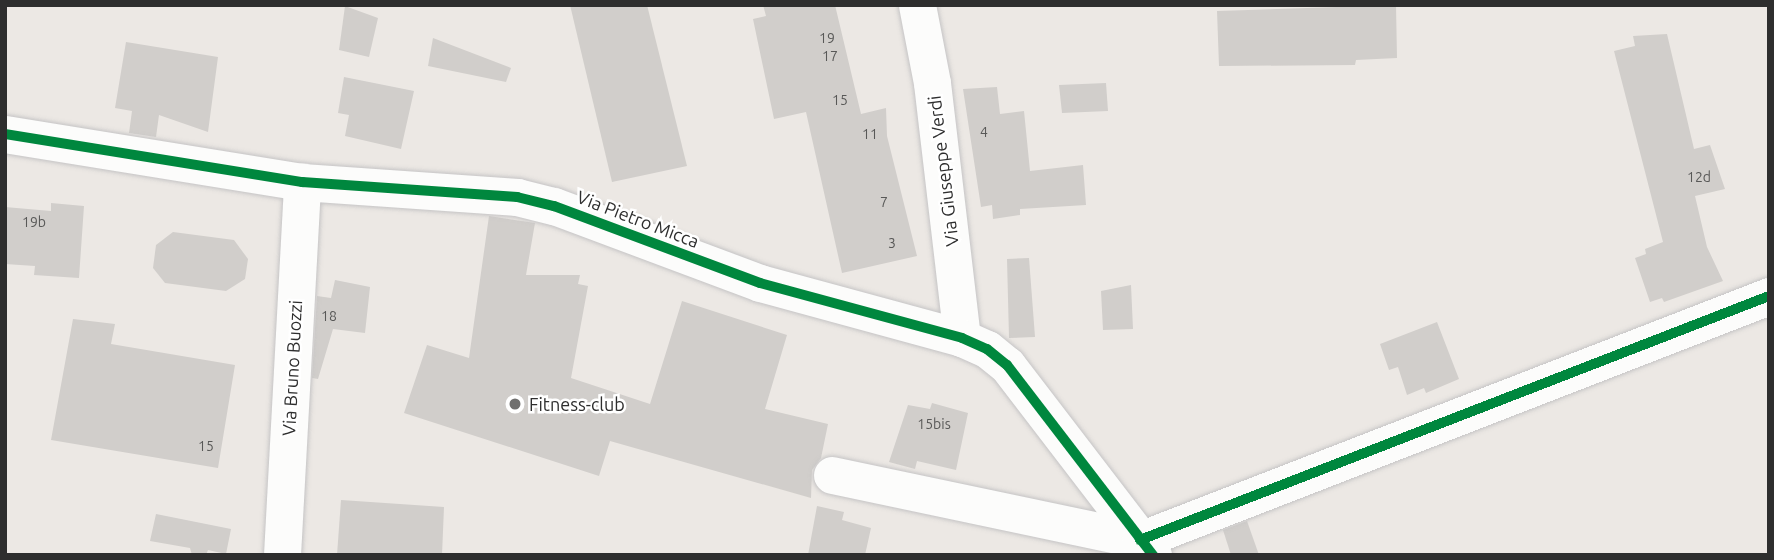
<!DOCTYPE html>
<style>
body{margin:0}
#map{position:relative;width:1774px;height:560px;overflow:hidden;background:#ece8e4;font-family:Ubuntu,sans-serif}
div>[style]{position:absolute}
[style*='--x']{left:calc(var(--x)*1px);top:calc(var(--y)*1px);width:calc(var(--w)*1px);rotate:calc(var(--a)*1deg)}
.building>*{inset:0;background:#d1cecb}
.roads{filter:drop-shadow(0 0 2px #c5c4c5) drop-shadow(0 0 2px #c5c4c5)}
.minor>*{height:37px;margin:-18.5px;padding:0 18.5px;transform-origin:18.5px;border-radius:18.5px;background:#fcfcfb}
.cycleway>*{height:10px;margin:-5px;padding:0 5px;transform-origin:5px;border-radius:5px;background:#00873e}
.dots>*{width:19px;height:19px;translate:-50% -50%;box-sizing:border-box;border:4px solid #fff;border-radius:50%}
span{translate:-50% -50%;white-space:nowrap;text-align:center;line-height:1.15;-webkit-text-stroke:5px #fff;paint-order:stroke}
.number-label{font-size:14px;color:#585857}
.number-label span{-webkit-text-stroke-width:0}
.street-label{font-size:18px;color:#2e2e2e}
.poi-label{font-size:18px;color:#2e2e2e}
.left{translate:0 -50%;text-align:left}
.frame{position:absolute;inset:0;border:7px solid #2e2e2e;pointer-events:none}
</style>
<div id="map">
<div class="building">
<i style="clip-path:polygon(570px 5px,647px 5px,687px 166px,612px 182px)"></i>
<i style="clip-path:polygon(763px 5px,835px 5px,861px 114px,886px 108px,887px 136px,917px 256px,842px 273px,806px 112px,774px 119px,753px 19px,766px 16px)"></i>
<i style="clip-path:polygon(1396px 5px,1397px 58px,1356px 60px,1355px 65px,1219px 66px,1217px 11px)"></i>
<i style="clip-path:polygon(345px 6px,378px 18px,369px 57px,339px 50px)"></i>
<i style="clip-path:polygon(1667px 34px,1694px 149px,1710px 145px,1725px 189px,1695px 196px,1707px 247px,1723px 281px,1664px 302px,1662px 298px,1650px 302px,1635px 258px,1646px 254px,1645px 249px,1663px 242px,1614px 51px,1635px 46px,1633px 36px)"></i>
<i style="clip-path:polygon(433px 38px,511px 68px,506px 82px,428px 66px)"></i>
<i style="clip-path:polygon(126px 42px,218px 57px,208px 132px,159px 115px,156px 137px,129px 133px,132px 111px,115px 108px)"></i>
<i style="clip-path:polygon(344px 77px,414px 91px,401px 149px,345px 136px,349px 115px,338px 113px)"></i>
<i style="clip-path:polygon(1106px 83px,1108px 111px,1062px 113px,1059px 85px)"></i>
<i style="clip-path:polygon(997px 87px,1000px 114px,1024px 111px,1030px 171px,1083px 165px,1086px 205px,1020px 209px,1020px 215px,993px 219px,992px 205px,981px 207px,963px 89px)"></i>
<i style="clip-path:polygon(51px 203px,84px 206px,79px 278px,34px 275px,35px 266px,5px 264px,5px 207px,51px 211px)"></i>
<i style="clip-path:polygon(489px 216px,535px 223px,526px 275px,580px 275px,578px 284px,588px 286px,571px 378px,650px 404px,682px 301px,787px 335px,765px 409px,828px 424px,821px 458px,812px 470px,811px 498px,610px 441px,599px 476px,404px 413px,427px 345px,469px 358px)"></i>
<i style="clip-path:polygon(173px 232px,234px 240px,248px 259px,245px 279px,226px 291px,165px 283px,153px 268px,156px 245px)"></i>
<i style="clip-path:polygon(1029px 258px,1035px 337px,1009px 338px,1007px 259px)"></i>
<i style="clip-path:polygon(335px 280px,370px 287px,365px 333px,333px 329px,318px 379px,312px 378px,317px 296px,331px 298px)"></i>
<i style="clip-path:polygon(1131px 285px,1133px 329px,1103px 330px,1101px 291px)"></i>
<i style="clip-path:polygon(73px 319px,115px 324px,111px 344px,235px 365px,218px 468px,51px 440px)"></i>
<i style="clip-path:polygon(1437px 322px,1459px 379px,1426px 393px,1424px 388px,1407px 395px,1398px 367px,1389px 370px,1380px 344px)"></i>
<i style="clip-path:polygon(932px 403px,968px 413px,956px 470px,917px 461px,915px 469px,889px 462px,908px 405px,930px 409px)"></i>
<i style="clip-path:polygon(341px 500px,444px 507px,442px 555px,337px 555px)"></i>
<i style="clip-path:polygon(817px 506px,844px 512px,842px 520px,871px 528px,865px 555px,808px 555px)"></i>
<i style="clip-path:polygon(156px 514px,231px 529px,226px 554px,208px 550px,206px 555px,192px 555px,190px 548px,150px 541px)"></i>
<i style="clip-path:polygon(1247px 521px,1259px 555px,1231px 555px,1223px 530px)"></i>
</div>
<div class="roads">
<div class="minor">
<i style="--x:917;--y:5;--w:79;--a:79.1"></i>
<i style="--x:932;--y:83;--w:257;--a:83.3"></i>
<i style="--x:5;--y:134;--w:301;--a:9.2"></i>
<i style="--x:302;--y:182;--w:216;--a:4"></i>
<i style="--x:517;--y:197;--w:38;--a:14"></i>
<i style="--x:554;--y:206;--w:220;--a:20.5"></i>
<i style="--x:760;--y:283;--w:209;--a:15.2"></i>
<i style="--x:962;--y:338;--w:27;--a:24"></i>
<i style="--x:987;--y:349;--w:26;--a:39"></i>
<i style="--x:1007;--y:365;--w:240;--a:52.5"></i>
<i style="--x:832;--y:475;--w:315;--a:11.9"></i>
<i style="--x:1140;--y:540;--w:675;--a:-21.2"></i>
<i style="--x:282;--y:555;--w:374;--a:-86.9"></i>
</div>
</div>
<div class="cycleway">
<i style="--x:5;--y:134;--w:301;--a:9.2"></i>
<i style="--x:302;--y:182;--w:216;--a:4"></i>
<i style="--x:517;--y:197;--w:38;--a:14"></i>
<i style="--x:554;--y:206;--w:220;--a:20.5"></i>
<i style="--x:760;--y:283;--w:209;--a:15.2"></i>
<i style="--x:962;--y:338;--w:27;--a:24"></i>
<i style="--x:987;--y:349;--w:26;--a:39"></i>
<i style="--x:1007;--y:365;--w:240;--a:52.5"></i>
<i style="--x:1140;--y:540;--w:675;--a:-21.2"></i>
</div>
<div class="dots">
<i style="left:515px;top:404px;background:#706f6e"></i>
</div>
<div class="number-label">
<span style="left:827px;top:38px">19</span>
<span style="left:830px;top:56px">17</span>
<span style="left:840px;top:100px">15</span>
<span style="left:984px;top:132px">4</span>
<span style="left:870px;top:134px">11</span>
<span style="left:1699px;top:177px">12d</span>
<span style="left:884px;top:202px">7</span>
<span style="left:34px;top:222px">19b</span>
<span style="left:892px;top:243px">3</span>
<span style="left:329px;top:316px">18</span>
<span style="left:934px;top:424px">15bis</span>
<span style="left:206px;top:446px">15</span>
</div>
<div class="street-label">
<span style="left:943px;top:171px;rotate:-97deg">Via Giuseppe Verdi</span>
<span style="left:638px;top:219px;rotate:21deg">Via Pietro Micca</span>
<span style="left:292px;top:368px;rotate:-87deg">Via Bruno Buozzi</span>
</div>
<div class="poi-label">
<span class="left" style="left:529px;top:404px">Fitness-club</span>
</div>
<div class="frame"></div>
</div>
